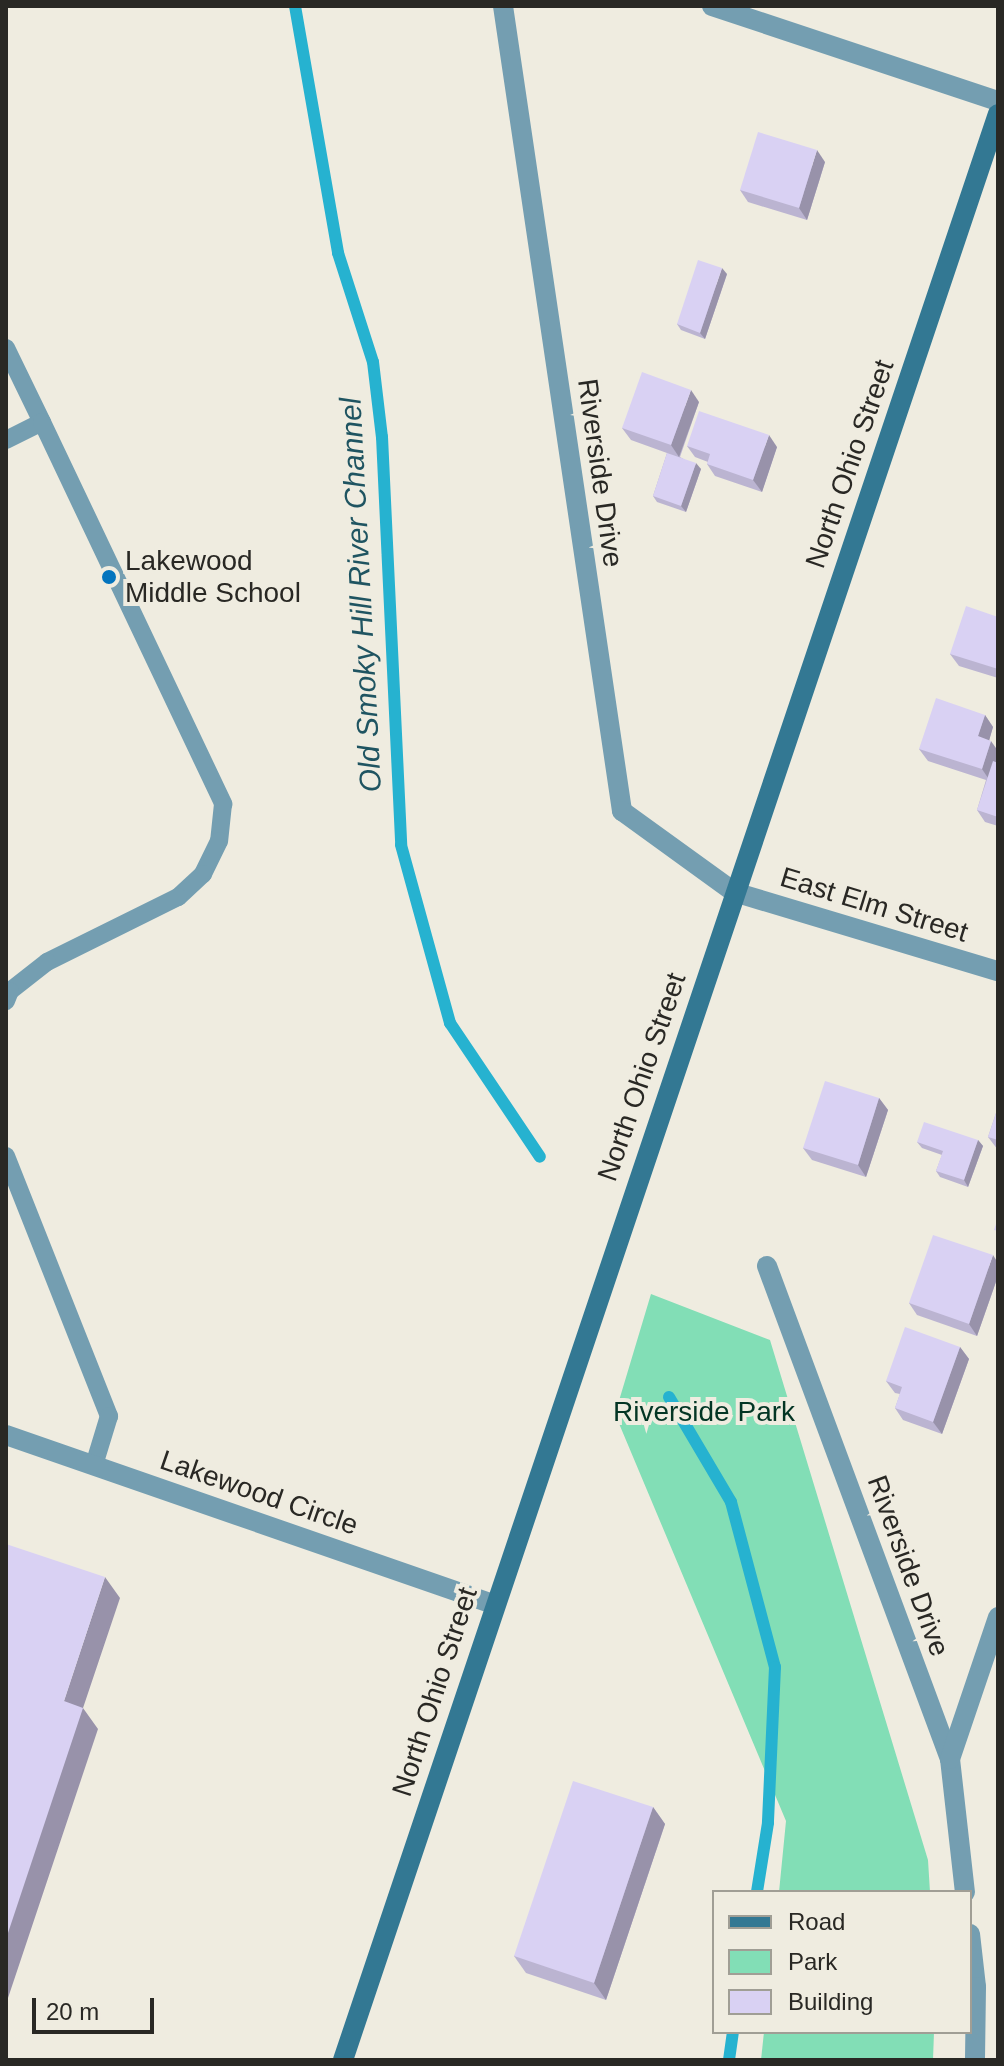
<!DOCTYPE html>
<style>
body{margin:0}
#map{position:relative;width:1004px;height:2066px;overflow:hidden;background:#efece0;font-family:Helvetica,sans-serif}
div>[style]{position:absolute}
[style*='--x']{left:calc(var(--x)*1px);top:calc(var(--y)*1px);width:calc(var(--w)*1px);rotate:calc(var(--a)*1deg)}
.green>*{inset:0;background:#82deb6}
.stream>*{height:12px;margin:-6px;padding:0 6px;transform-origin:6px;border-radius:6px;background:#26b2d0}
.lane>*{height:18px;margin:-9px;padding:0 9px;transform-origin:9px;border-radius:9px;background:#749eb1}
.street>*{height:20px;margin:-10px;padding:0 10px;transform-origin:10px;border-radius:10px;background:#749eb1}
.secondary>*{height:20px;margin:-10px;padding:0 10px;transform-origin:10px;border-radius:10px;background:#337893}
.wall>*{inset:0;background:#bbb4d1}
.shaded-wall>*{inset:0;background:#9892aa}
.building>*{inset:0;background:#d9d1f3}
.dots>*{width:22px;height:22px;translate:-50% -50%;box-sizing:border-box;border:4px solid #efece0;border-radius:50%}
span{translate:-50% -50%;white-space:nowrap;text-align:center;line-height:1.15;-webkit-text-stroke:8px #efece0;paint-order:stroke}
.street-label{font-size:28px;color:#292824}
.poi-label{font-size:28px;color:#292824}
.left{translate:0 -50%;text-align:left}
.park-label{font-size:28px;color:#033524}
.water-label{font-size:30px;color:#1f5461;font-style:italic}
.frame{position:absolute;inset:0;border:8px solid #292824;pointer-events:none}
.legend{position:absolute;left:712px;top:1890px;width:260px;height:144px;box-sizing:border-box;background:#efece0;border:2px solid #a09e95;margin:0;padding:10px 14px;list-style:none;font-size:24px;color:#292824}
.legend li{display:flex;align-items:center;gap:16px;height:40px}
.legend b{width:40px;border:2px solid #a09e95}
.scale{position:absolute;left:32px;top:1998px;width:122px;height:36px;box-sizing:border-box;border:4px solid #292824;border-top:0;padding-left:10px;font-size:24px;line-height:28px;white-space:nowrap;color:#292824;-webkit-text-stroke:6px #efece0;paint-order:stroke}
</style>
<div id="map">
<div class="green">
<i style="clip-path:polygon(651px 1294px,770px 1340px,928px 1860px,930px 1892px,779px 1892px,786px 1821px,615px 1414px)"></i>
<i style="clip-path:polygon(764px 2032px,934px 2032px,933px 2060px,761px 2060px)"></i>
</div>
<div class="stream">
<i style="--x:295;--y:6;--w:251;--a:80.1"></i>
<i style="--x:338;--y:253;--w:114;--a:72.2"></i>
<i style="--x:373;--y:362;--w:76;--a:83.2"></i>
<i style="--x:382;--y:437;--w:408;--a:87.3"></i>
<i style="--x:401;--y:845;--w:185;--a:74.6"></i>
<i style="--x:450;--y:1023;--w:161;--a:56.1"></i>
<i style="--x:669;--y:1397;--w:122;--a:59.4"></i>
<i style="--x:731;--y:1502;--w:171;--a:75.1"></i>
<i style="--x:775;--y:1667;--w:156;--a:92.6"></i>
<i style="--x:768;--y:1823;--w:70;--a:99.1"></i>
<i style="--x:729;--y:2060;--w:28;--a:-82"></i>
</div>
<div class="lane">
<i style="--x:6;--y:348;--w:82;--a:64.1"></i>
<i style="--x:6;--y:440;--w:40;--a:-26.6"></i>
<i style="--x:42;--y:422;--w:423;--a:64.6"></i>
<i style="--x:223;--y:804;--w:37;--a:96"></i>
<i style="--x:219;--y:841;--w:37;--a:116"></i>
<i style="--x:203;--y:874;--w:34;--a:137"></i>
<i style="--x:178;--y:897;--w:146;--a:153.6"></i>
<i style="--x:47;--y:962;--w:47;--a:141.9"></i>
<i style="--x:10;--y:991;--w:11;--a:112"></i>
<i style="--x:6;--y:1156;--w:280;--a:68.4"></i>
<i style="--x:109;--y:1416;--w:51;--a:107"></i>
</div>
<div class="street">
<i style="--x:503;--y:6;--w:814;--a:81.59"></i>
<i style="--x:622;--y:811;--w:138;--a:35.9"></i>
<i style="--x:734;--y:892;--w:276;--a:16.7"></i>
<i style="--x:712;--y:6;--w:301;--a:18.4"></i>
<i style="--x:767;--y:1266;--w:526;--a:69.64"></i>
<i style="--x:950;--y:1759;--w:134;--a:83.6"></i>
<i style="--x:6;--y:1435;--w:515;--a:19.14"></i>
<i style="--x:950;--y:1759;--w:150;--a:-71.3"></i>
<i style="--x:970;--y:1934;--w:53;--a:83.5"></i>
<i style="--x:976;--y:1987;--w:73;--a:90.8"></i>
</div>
<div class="secondary">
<i style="--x:343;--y:2060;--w:2053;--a:-71.4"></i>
</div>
<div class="wall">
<i style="clip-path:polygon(825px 162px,807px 220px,748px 202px,740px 190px)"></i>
<i style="clip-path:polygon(727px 274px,705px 339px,681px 330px,677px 324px)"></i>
<i style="clip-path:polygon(699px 402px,680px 457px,701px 469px,686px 512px,657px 502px,653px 496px,667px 453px,631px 440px,622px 428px)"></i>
<i style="clip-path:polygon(687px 446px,777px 447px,762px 492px,715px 476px,707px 464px,708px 462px,695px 457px)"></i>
<i style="clip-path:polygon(998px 617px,998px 678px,959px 666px,950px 654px)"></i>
<i style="clip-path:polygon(985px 715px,993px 727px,989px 740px,998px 751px,996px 762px,998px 763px,998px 826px,985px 822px,977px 810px,986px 780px,928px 761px,919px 749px)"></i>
<i style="clip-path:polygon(879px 1098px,888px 1110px,866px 1177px,812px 1160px,803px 1148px)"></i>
<i style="clip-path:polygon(998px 1107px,998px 1150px,988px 1137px)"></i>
<i style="clip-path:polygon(978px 1140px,983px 1146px,968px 1187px,940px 1177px,936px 1171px,942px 1155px,922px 1148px,917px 1142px)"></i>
<i style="clip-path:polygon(998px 1263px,998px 1276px,977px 1336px,917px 1315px,909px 1303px)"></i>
<i style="clip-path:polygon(960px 1347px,969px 1359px,942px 1434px,903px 1420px,895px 1408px,900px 1394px,895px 1393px,886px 1381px)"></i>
<i style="clip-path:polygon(653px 1807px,665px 1824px,606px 2000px,526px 1973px,514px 1956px)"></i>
</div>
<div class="shaded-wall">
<i style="clip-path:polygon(817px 150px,825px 162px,807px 220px,799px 208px)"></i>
<i style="clip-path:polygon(722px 268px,727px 274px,705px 339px,700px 333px)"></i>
<i style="clip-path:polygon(691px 390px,699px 402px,679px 457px,671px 445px)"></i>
<i style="clip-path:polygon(769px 435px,777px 447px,762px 492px,753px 480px)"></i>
<i style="clip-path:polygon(696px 463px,701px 469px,686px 512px,681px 506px)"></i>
<i style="clip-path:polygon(985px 715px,993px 727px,987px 748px,978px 736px)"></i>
<i style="clip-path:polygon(991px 741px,998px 751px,998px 756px,990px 781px,982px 769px)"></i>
<i style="clip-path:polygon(879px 1098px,888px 1110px,866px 1177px,858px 1165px)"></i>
<i style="clip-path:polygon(978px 1140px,983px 1146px,968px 1187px,964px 1180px)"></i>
<i style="clip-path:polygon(993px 1255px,998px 1263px,998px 1276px,977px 1336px,969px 1324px)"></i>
<i style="clip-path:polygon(960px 1347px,969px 1359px,942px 1434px,933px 1422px)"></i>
<i style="clip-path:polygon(105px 1577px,120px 1598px,83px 1708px,98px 1729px,8px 1998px,6px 1995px,6px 1939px,64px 1701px)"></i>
<i style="clip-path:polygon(653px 1807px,665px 1824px,606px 2000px,594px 1983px)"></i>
</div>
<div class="building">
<i style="clip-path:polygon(758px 132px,817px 150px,799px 208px,740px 190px)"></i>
<i style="clip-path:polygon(698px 260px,722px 268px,700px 333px,677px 324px)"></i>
<i style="clip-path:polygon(642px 372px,691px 390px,671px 445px,622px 428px)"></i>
<i style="clip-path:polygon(699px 411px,769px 435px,753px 480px,707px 464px,710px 454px,687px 446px)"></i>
<i style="clip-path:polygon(667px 453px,696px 463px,681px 506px,653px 496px)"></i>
<i style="clip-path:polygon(966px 606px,998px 617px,998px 669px,950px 654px)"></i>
<i style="clip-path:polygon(936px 698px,985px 715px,978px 736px,991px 741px,982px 769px,919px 749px)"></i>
<i style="clip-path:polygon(993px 761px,998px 763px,998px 817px,977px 810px)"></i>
<i style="clip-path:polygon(825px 1081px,879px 1098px,858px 1165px,803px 1148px)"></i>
<i style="clip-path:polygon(998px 1107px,998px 1140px,988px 1137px)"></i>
<i style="clip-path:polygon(924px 1122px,978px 1140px,964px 1180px,936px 1171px,943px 1151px,917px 1142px)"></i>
<i style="clip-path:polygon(998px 1218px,998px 1231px,994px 1230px)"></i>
<i style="clip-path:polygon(933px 1235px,993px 1255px,969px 1324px,909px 1303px)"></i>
<i style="clip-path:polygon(905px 1327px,960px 1347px,933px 1422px,895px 1408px,902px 1387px,886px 1381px)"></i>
<i style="clip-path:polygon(6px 1544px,105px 1577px,64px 1701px,83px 1708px,6px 1939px)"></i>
<i style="clip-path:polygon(573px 1781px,653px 1807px,594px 1983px,514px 1956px)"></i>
</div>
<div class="dots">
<i style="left:109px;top:577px;background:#0374be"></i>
</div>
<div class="street-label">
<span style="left:850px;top:464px;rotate:-71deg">North Ohio Street</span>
<span style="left:600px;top:473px;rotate:82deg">Riverside Drive</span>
<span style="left:874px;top:905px;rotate:17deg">East Elm Street</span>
<span style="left:642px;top:1077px;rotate:-71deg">North Ohio Street</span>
<span style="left:259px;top:1493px;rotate:19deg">Lakewood Circle</span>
<span style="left:908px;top:1566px;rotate:70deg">Riverside Drive</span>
<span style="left:435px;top:1692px;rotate:-72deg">North Ohio Street</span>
</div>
<div class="poi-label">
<span class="left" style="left:125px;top:577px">Lakewood<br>Middle School</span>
</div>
<div class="park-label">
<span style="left:704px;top:1412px">Riverside Park</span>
</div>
<div class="water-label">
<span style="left:361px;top:595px;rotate:-93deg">Old Smoky Hill River Channel</span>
</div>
<div class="frame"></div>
<ul class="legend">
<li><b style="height:10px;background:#337893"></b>Road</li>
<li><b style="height:22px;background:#82deb6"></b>Park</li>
<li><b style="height:22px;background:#d9d1f3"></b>Building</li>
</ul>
<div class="scale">20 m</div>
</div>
